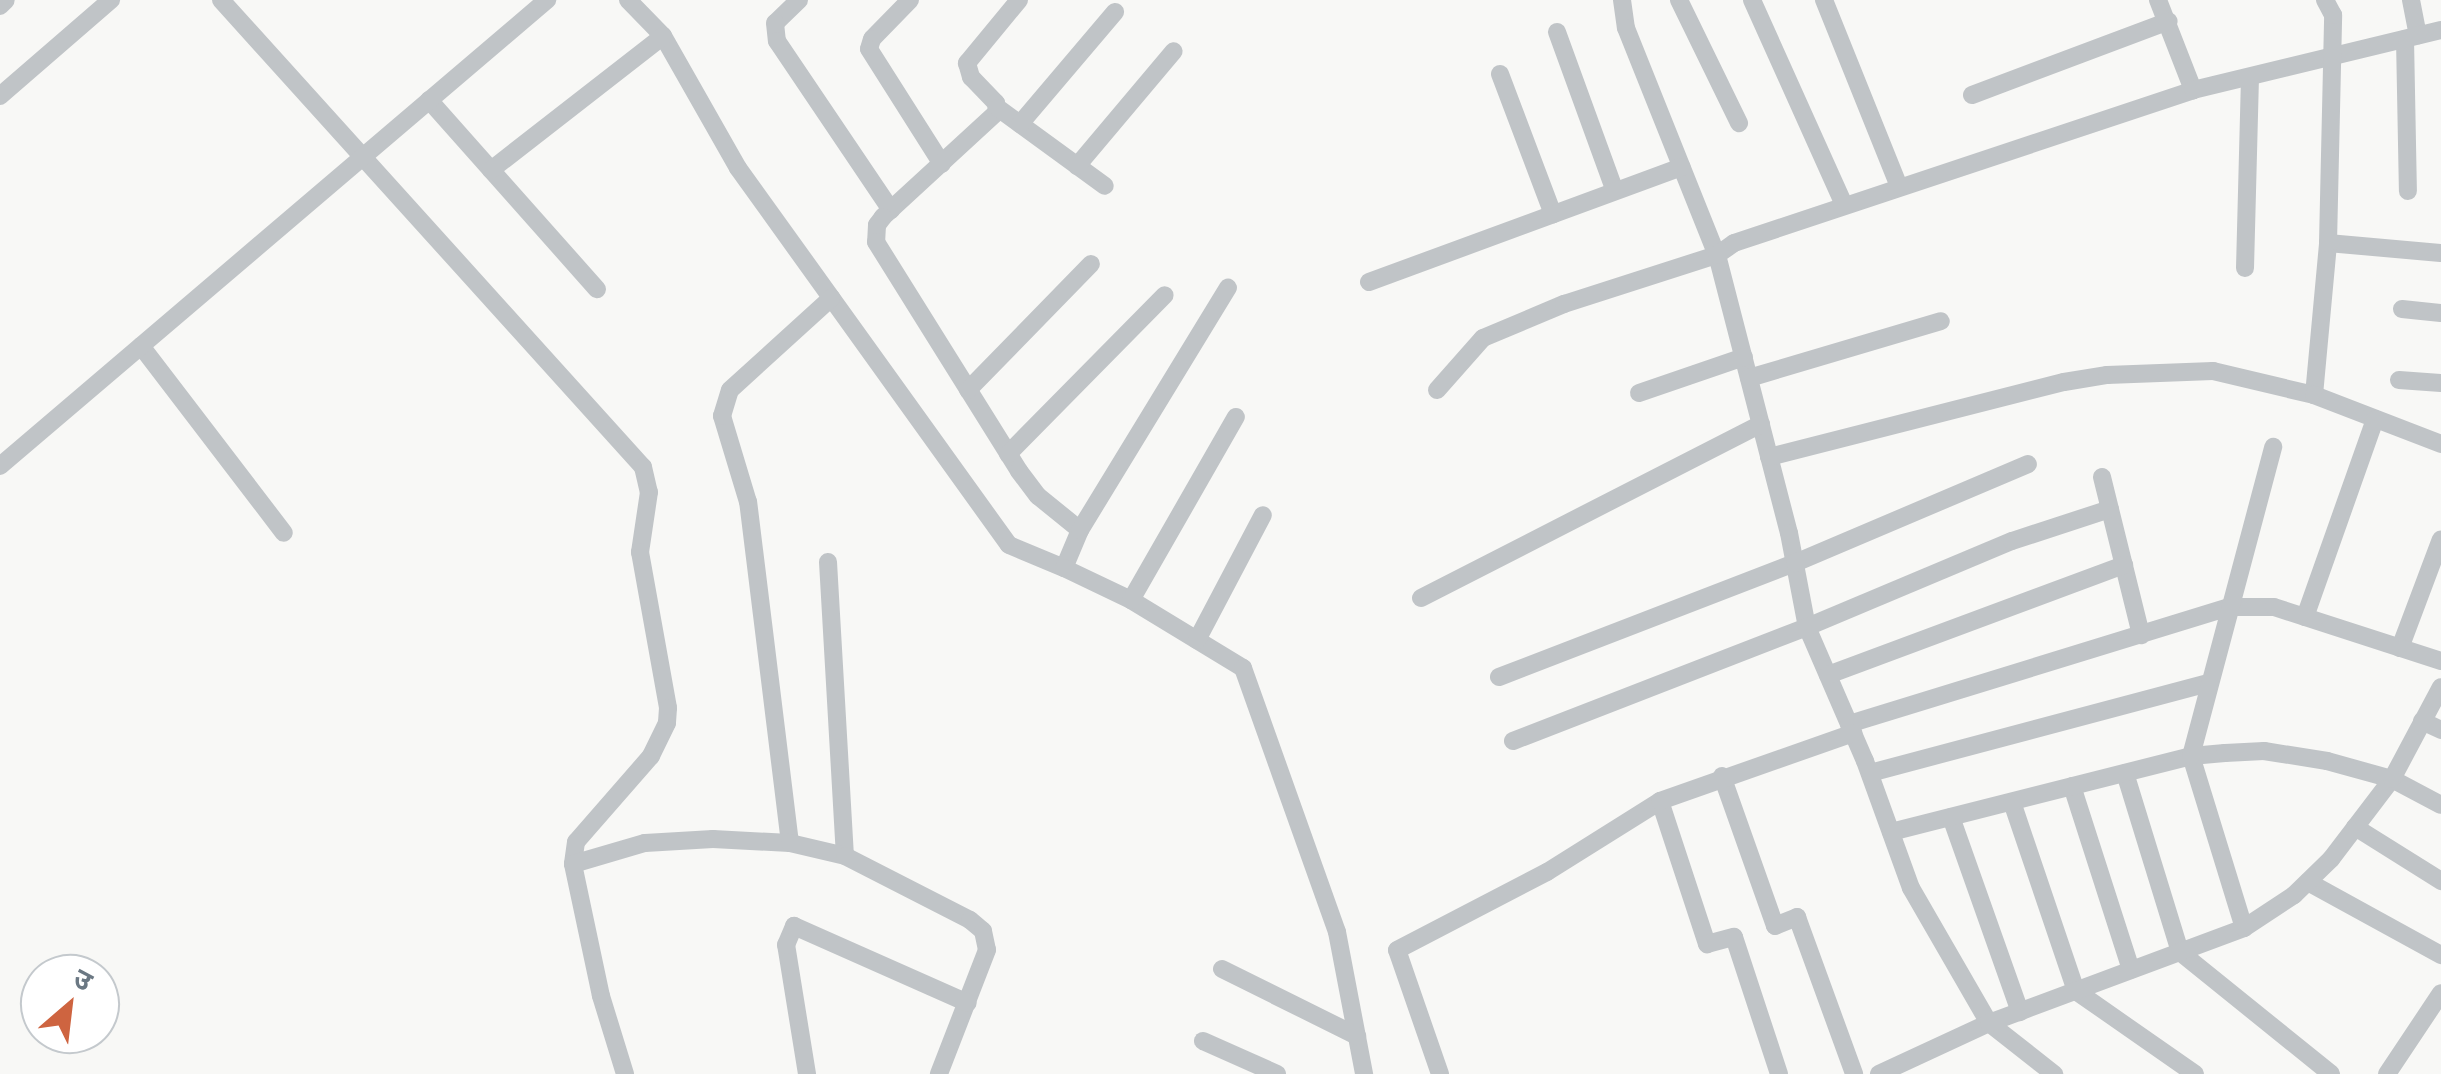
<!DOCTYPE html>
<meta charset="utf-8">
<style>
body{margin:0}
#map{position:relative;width:2441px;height:1074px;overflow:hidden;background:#f8f8f6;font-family:"Archivo Narrow","Noto Sans Devanagari",sans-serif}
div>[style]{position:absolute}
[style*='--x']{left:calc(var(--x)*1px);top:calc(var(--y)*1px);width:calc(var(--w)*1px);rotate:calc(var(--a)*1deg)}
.street>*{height:18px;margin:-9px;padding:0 9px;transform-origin:9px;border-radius:9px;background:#c0c4c7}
span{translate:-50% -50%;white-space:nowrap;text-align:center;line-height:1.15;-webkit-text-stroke:10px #fff;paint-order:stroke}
.north{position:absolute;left:20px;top:954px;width:100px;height:100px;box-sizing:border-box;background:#fff;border:2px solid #c4c9cd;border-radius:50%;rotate:28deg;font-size:28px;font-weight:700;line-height:40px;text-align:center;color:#6b7883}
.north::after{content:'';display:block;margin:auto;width:35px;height:45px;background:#ce6440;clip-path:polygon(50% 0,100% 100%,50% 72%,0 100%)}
</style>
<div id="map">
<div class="street">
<i style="--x:221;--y:0;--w:629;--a:47.9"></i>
<i style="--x:643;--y:467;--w:26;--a:77"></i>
<i style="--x:649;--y:492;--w:61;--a:98.5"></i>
<i style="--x:640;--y:552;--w:158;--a:79.8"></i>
<i style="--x:668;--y:708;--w:15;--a:94"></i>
<i style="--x:667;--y:723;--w:37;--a:116"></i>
<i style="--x:651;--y:756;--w:114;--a:131.1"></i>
<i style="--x:576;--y:842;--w:22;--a:98"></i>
<i style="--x:628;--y:0;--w:50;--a:45.8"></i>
<i style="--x:663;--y:36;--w:152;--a:60.4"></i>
<i style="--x:738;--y:168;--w:464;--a:54.3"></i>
<i style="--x:1009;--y:545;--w:60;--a:22.7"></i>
<i style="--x:799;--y:0;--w:33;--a:136"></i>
<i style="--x:775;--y:23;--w:18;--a:84"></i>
<i style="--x:777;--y:41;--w:204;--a:56"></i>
<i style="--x:910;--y:0;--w:54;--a:134.3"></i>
<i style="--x:872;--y:39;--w:10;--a:107"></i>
<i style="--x:869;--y:49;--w:136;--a:57.6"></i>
<i style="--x:1019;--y:0;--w:82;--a:129.5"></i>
<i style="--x:967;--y:63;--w:15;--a:74"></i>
<i style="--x:971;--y:77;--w:36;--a:46"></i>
<i style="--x:996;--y:103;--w:9;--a:84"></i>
<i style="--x:997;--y:112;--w:155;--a:137.4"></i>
<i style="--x:883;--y:217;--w:10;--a:127"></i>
<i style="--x:877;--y:225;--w:17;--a:93"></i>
<i style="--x:876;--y:242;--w:270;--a:58"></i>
<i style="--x:1019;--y:471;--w:31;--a:53"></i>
<i style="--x:1038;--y:496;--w:54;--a:39"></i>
<i style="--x:1080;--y:530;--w:41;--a:112.8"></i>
<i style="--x:1064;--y:568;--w:74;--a:25.5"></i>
<i style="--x:1131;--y:600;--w:131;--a:31.3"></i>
<i style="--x:1243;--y:668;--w:280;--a:70.4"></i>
<i style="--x:1337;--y:932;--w:145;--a:79.2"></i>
<i style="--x:1622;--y:0;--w:28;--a:82"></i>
<i style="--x:1626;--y:28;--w:245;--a:68.2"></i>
<i style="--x:1717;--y:255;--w:287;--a:75.5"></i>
<i style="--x:1789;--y:533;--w:96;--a:79.2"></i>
<i style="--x:1807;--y:627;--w:146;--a:66.6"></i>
<i style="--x:1865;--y:761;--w:135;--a:70.1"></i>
<i style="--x:1911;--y:888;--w:156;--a:60"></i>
<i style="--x:1989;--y:1023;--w:83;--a:38.1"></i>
<i style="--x:1679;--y:0;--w:137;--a:64"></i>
<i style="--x:1752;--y:0;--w:225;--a:65.8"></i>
<i style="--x:1824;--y:0;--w:201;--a:68.1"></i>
<i style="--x:2158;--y:0;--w:97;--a:68.7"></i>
<i style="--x:2411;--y:0;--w:36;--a:79"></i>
<i style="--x:0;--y:6;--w:8;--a:-45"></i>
<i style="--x:1557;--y:32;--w:169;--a:70"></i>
<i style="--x:2405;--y:39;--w:152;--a:88.9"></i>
<i style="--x:1500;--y:74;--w:150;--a:69.3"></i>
<i style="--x:1972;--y:95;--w:210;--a:-20.6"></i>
<i style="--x:0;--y:96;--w:147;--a:-40.9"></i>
<i style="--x:429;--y:100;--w:253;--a:48.4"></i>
<i style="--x:998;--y:108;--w:132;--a:36.1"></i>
<i style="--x:1020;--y:124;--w:147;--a:-49.7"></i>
<i style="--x:1077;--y:166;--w:150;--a:-49.9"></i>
<i style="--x:491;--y:170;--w:218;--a:-37.9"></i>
<i style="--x:2328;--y:243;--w:113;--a:5.1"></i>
<i style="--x:2245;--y:268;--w:190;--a:-88.5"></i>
<i style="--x:1369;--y:282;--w:333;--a:-20.2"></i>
<i style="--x:2402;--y:309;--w:39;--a:6"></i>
<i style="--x:141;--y:346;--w:235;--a:52.6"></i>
<i style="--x:1749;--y:378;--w:200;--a:-16.5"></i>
<i style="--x:2399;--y:380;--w:42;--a:4.1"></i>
<i style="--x:968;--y:390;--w:176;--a:-45.7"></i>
<i style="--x:1437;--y:390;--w:69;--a:-48.5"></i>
<i style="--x:1483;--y:338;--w:88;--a:-22.8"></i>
<i style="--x:1564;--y:304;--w:161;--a:-17.8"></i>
<i style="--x:1717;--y:255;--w:21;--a:-35"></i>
<i style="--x:1734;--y:243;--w:484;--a:-18.4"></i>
<i style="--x:2193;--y:90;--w:255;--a:-13.6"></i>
<i style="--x:1639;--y:393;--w:111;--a:-18.9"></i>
<i style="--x:2314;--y:395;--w:153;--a:-84.7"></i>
<i style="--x:2328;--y:243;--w:228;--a:-88.7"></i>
<i style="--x:2333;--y:15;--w:17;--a:-118"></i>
<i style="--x:1008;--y:454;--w:223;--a:-45.4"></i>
<i style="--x:1769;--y:457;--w:304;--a:-14.3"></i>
<i style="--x:2064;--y:382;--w:44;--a:-9.2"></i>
<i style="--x:2107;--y:375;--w:106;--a:-2.2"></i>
<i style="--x:2213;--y:371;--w:104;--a:13.4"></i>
<i style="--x:2314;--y:395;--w:136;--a:21.1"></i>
<i style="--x:0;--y:466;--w:719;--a:-40.43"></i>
<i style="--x:2102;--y:477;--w:163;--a:76.1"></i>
<i style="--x:1080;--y:530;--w:284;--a:-58.6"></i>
<i style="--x:828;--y:562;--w:294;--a:86.7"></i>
<i style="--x:1421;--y:598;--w:382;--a:-27.1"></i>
<i style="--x:1131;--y:600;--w:211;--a:-60.2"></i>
<i style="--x:2305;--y:617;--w:210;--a:-70.5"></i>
<i style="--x:1197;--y:640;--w:141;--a:-62.2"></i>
<i style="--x:2400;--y:648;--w:116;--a:-69.4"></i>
<i style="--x:1828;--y:675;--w:316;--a:-20.4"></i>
<i style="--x:1499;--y:677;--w:317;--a:-21.1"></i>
<i style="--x:1795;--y:563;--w:253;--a:-23"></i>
<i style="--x:2422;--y:721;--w:21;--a:25"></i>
<i style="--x:1849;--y:724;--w:399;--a:-17.1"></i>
<i style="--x:2230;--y:607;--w:44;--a:0"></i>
<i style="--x:2274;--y:607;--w:176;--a:17.9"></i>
<i style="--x:1513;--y:741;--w:315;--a:-21.2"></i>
<i style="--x:1807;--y:627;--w:222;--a:-22.8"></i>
<i style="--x:2012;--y:541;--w:103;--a:-18.1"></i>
<i style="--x:1870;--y:773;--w:350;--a:-14.9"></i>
<i style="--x:2125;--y:773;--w:187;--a:72.9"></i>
<i style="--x:2180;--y:952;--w:194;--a:38.9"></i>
<i style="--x:1722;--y:776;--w:159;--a:70.5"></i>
<i style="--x:1775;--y:926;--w:24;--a:-22"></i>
<i style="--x:1797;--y:917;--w:167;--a:70"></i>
<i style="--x:2072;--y:786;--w:193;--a:72.2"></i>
<i style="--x:1660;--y:801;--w:151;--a:71.8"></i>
<i style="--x:1707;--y:944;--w:28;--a:-15"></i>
<i style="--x:1734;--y:937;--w:144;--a:71.8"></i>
<i style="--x:2012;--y:802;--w:200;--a:71.3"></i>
<i style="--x:2076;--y:991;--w:145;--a:34.9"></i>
<i style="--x:1951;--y:817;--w:207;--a:70.5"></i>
<i style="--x:2355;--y:827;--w:102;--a:32.1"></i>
<i style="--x:1891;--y:832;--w:309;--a:-14.2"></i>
<i style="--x:2191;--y:756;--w:34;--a:-5"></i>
<i style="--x:2225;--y:753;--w:39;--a:-3"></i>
<i style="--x:2264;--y:751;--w:64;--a:9"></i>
<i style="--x:2327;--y:761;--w:67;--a:15.5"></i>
<i style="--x:2392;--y:779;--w:55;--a:28"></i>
<i style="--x:790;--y:843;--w:344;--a:-97"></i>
<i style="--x:748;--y:502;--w:90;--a:-106.8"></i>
<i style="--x:722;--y:416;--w:27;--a:-73"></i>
<i style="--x:730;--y:390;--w:137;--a:-42.3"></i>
<i style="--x:2308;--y:882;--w:152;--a:28.8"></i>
<i style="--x:2244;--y:928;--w:180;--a:-107.1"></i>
<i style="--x:2191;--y:756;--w:320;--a:-75.1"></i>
<i style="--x:1222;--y:969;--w:151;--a:26.4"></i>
<i style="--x:1203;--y:1041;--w:81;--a:24"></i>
<i style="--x:625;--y:1074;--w:82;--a:-107.1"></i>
<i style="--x:601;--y:996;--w:135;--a:-102"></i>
<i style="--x:573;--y:864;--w:75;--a:-16.3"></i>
<i style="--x:645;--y:843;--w:68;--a:-3.4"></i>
<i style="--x:713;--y:839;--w:77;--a:3"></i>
<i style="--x:790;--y:843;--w:57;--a:13.3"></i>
<i style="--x:845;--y:856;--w:140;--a:27.1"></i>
<i style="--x:970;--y:920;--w:17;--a:40"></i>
<i style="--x:983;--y:931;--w:19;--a:78"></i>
<i style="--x:987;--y:950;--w:133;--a:111.2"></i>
<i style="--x:807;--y:1074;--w:131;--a:-99.2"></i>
<i style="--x:786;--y:945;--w:21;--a:-67"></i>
<i style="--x:794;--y:926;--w:190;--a:23.9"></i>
<i style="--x:1440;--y:1074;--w:131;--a:-109.1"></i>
<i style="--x:1397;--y:950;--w:169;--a:-27.5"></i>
<i style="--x:1547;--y:872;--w:133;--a:-32.1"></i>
<i style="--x:1660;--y:801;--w:205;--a:-19.4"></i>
<i style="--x:1879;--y:1074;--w:121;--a:-24.9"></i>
<i style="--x:1989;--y:1023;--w:272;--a:-20.4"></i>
<i style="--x:2244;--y:928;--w:60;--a:-33.4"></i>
<i style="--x:2294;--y:895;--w:52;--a:-44.2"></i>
<i style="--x:2331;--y:859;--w:101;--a:-52.7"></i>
<i style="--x:2392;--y:779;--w:104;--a:-62"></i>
<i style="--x:2387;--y:1074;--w:97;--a:-56.3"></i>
</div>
<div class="north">उ</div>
</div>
